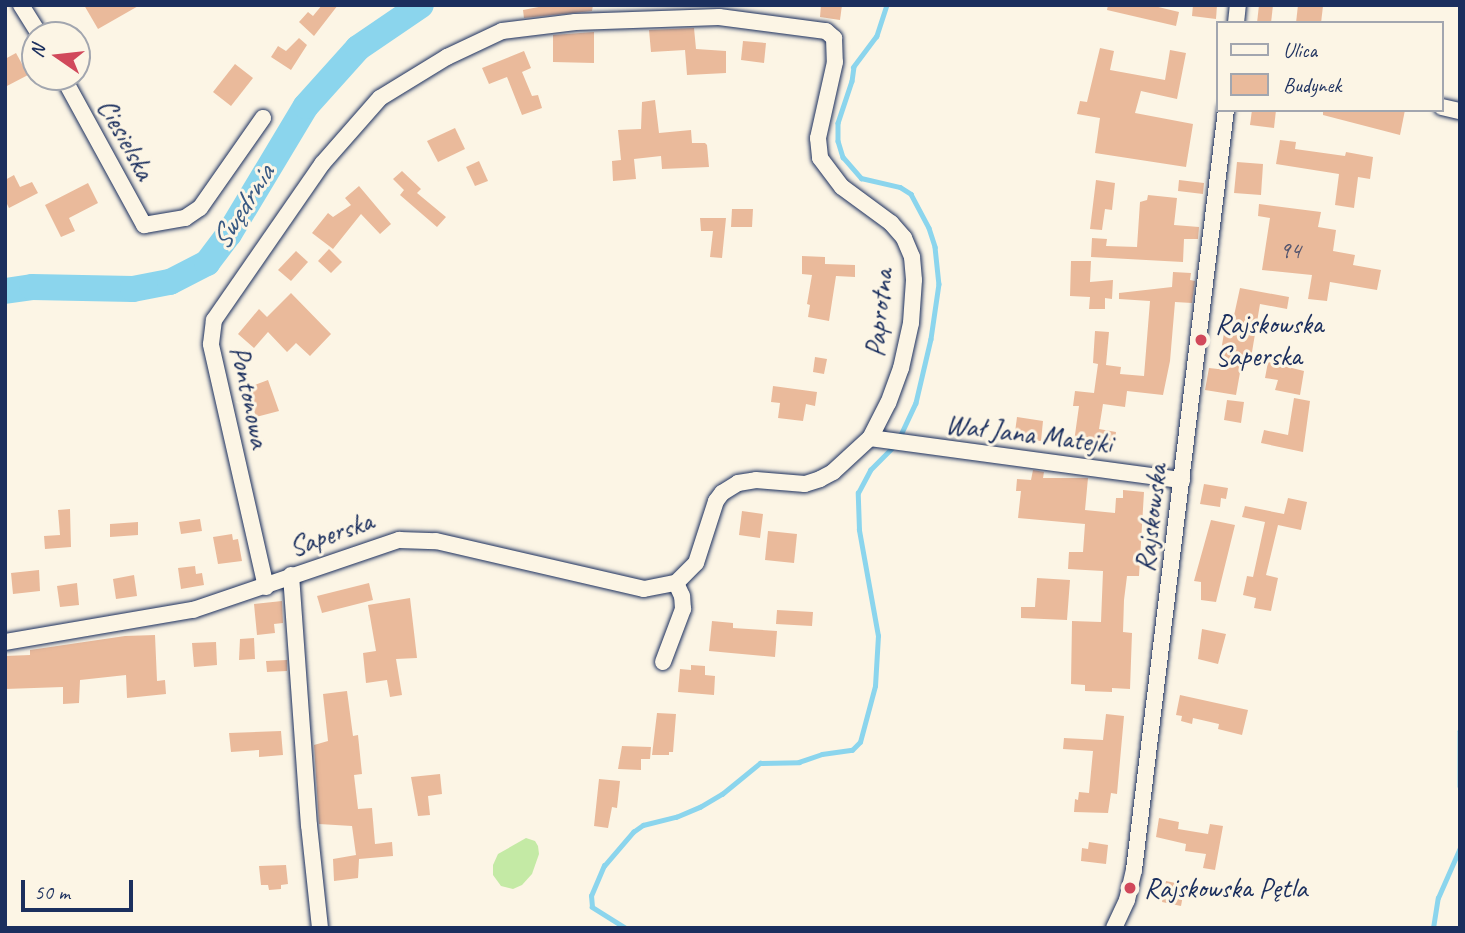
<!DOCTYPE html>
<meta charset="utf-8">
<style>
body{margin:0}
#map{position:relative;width:1465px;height:933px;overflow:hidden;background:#fcf5e5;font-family:Caveat,sans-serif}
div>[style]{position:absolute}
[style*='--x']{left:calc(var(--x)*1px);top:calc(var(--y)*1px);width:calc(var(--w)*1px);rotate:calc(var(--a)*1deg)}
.green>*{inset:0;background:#c4eaa5}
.stream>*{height:4.5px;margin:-2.25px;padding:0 2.25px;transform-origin:2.25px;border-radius:2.25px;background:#8bd5ed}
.river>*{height:26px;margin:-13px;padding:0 13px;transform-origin:13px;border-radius:13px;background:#8bd5ed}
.building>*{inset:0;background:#eaba9b}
.roads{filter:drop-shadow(0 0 2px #1b2f5e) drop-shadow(0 0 2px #1b2f5e)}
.minor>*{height:16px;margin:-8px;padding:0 8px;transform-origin:8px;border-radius:8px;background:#fcf5e5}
.dots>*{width:19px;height:19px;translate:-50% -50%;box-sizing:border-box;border:4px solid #fcf5e5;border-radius:50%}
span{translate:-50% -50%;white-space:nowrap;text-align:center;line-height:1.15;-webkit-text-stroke:6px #fcf5e5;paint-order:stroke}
.number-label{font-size:24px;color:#4f526d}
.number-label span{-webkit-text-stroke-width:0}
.street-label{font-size:28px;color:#1b2f5e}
.poi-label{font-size:28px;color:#1b2f5e}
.left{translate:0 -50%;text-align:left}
.water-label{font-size:30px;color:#375882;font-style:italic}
.frame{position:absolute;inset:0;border:7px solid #1b2f5e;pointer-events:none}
.legend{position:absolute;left:1216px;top:21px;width:228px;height:91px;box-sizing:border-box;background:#fcf5e5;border:2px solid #a2a6af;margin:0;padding:9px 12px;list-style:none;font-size:21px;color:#1b2f5e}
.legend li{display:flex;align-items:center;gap:14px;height:35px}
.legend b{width:35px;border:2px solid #a2a6af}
.north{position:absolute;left:21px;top:21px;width:70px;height:70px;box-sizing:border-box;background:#fcf5e5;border:2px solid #a2a6af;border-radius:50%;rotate:284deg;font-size:19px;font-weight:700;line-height:28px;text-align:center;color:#1b2f5e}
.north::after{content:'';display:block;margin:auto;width:24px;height:32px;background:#d1495b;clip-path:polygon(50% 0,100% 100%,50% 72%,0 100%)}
.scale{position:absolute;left:21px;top:880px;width:112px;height:32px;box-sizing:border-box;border:4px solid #1b2f5e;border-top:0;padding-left:9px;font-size:21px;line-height:24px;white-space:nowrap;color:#1b2f5e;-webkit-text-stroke:5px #fcf5e5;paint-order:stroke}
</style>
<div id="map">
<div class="green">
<i style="clip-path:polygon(526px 838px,535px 841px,538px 846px,539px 854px,532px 874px,522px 885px,513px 889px,501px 886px,493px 875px,493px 865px,498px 854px)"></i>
</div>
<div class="stream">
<i style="--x:887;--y:5;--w:33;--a:108"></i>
<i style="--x:877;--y:36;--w:39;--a:127"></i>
<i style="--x:854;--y:67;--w:14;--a:98"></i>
<i style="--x:852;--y:81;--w:44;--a:108.4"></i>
<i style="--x:838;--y:123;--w:18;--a:90"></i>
<i style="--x:838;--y:141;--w:17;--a:73"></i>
<i style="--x:843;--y:157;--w:28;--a:49"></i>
<i style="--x:861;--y:178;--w:40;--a:13"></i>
<i style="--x:900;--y:187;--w:13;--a:32"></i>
<i style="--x:911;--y:194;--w:38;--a:62"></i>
<i style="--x:929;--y:228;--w:20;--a:72"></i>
<i style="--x:935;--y:247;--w:37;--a:84"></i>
<i style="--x:939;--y:284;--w:56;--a:98.3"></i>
<i style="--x:931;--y:339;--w:66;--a:103.2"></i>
<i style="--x:916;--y:403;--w:38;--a:115"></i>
<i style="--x:1460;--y:731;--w:55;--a:90"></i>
<i style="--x:625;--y:928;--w:39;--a:-148"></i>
<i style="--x:592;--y:907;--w:11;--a:-95"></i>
<i style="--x:591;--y:896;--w:33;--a:-67"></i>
<i style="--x:604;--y:866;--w:45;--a:-49.5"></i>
<i style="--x:633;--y:832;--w:12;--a:-35"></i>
<i style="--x:643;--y:825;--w:34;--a:-14"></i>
<i style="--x:676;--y:817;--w:26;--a:-23"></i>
<i style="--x:700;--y:807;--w:26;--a:-31"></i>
<i style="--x:722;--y:794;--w:49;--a:-39.2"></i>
<i style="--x:760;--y:763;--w:39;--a:-1"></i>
<i style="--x:799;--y:762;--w:24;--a:-19"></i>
<i style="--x:822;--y:754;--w:30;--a:-8"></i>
<i style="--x:852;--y:750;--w:11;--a:-45"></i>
<i style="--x:860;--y:742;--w:58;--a:-75"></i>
<i style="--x:875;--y:686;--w:50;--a:-86.6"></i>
<i style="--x:878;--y:636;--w:108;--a:-100.2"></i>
<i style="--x:859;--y:530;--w:37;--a:-92"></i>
<i style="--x:858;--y:493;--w:26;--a:-62"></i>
<i style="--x:870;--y:470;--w:35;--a:-45"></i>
<i style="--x:1433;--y:928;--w:30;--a:-81"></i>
<i style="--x:1438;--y:898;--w:55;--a:-66.3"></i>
</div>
<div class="river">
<i style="--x:5;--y:291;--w:27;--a:-8"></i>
<i style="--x:32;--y:287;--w:101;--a:1.1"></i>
<i style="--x:133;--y:289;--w:38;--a:-11"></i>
<i style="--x:170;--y:282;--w:42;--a:-27.2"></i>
<i style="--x:207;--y:263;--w:36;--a:-53"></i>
<i style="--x:229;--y:234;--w:149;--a:-59"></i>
<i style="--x:306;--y:106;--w:78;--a:-48.1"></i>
<i style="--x:358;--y:48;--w:76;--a:-34.3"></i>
</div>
<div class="building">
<i style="clip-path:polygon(84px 5px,140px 5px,98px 29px)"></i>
<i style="clip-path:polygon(322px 5px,338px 5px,314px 36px,299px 22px,308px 12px,313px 16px)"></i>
<i style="clip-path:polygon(549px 5px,593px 5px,592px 11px,524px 18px,523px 10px)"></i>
<i style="clip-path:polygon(821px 5px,842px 5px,840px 20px,820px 17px)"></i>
<i style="clip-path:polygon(1108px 5px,1150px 5px,1179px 12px,1176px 26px,1107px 10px)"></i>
<i style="clip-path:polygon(1193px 5px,1217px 5px,1216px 19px,1192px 16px)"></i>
<i style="clip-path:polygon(1259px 5px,1273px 5px,1271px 23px,1257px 23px)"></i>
<i style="clip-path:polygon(1298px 5px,1323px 6px,1321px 23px,1296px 23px)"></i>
<i style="clip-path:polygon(694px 28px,696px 49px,726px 51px,726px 73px,687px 75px,685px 50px,651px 52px,649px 30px)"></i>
<i style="clip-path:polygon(594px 32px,594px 63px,553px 62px,553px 35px)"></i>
<i style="clip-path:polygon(299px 38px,307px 45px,291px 70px,271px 57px,278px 46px,286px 51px)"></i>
<i style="clip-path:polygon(743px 41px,766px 43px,764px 63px,741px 60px)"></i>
<i style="clip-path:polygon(1100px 48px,1114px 51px,1110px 70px,1165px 80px,1170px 50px,1186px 53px,1177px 99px,1141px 91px,1135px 113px,1193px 124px,1186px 167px,1095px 153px,1100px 118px,1077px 114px,1080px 101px,1087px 102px)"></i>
<i style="clip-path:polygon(524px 51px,531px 68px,522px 72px,532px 96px,538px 95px,542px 108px,522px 115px,507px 77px,489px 84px,482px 68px)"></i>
<i style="clip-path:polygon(16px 53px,28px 75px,5px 87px,5px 59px)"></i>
<i style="clip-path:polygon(235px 64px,253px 78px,231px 106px,213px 92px)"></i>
<i style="clip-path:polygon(655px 100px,659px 133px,691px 130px,692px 143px,705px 143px,707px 145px,709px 167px,662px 169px,661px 156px,634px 159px,636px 179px,613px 181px,612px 161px,621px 160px,618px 130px,641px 129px,642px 102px)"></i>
<i style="clip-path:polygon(1252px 110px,1276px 110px,1274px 128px,1250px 125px)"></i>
<i style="clip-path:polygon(1323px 110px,1405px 110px,1400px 135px,1323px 115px)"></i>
<i style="clip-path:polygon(455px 128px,465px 149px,438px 162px,427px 141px)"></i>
<i style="clip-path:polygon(1280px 140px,1296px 142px,1295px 149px,1345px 156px,1346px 152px,1373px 157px,1370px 179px,1358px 177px,1354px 208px,1335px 205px,1339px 174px,1276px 164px)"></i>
<i style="clip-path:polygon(479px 161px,488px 181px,475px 186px,466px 167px)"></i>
<i style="clip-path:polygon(1237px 162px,1263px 164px,1261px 195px,1234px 193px)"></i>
<i style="clip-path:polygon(402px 171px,421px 189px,417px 193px,446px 217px,437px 227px,400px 195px,404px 190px,393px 179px)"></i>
<i style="clip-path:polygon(14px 175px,20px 187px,32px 182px,38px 193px,9px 208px,5px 200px,5px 180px)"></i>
<i style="clip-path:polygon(1096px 180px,1115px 183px,1112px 210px,1105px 209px,1102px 230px,1090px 229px)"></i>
<i style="clip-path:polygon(1179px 180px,1204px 183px,1203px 194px,1178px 191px)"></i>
<i style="clip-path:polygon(88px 183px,98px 203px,69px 218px,75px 231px,61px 237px,45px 205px)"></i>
<i style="clip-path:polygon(359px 186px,391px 224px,380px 234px,361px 214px,333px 249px,312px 233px,328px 213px,333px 217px,351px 205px,345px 198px)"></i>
<i style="clip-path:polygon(1148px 195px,1177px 198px,1174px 225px,1199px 227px,1198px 239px,1184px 239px,1183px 262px,1091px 257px,1092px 238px,1107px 239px,1106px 246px,1137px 247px,1140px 202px,1147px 200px)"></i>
<i style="clip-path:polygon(1259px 204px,1321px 212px,1318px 227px,1336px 230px,1333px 251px,1355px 255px,1353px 265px,1381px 270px,1377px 290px,1330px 282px,1327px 301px,1308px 299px,1312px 275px,1262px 270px,1270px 218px,1258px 216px)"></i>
<i style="clip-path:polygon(732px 209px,753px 209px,752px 227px,731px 227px)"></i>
<i style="clip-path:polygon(700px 218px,726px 218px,722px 258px,710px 257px,713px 231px,701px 231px)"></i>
<i style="clip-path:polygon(329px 249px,342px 262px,331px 273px,318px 261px)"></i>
<i style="clip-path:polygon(296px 251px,308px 262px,291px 281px,278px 270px)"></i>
<i style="clip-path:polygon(802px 256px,825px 257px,825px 264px,855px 265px,855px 277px,836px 276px,829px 321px,808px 317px,810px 305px,807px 304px,812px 275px,802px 274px)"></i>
<i style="clip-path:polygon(1071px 261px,1091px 261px,1090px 282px,1113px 280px,1112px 299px,1105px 298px,1105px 309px,1089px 309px,1090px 297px,1070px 296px)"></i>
<i style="clip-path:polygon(1173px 272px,1191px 273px,1190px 280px,1195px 281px,1192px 303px,1175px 302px,1170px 361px,1163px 395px,1127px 391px,1125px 407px,1103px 404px,1099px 429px,1116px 432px,1114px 447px,1074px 442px,1079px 406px,1073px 406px,1075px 391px,1094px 393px,1098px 364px,1093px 363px,1095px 331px,1109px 332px,1106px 365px,1121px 367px,1120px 374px,1144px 376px,1150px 301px,1119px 299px,1119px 293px,1172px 287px)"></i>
<i style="clip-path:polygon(1240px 288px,1289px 297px,1287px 309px,1260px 304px,1251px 358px,1243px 356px,1236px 395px,1205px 390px,1209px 368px,1218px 369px,1224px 333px,1230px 334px)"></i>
<i style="clip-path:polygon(291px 293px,331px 334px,310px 356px,296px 343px,287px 352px,268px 332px,254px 348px,238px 334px,259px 309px,267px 317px)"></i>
<i style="clip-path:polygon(815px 357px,827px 359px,824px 374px,813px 372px)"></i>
<i style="clip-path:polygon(1268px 362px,1304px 371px,1300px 395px,1275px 390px,1278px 380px,1265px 378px)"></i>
<i style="clip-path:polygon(268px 380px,279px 411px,256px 417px,249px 394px,253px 393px,252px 386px)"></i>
<i style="clip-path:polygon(773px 386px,817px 392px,815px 406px,806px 404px,803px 421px,778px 418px,780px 403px,771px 402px)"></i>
<i style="clip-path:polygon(1294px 398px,1310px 401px,1303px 452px,1261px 443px,1264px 430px,1288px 435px)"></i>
<i style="clip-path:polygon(1227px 400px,1244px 402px,1241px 423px,1224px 420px)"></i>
<i style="clip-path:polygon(1017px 417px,1043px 421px,1041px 441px,1014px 440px)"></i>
<i style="clip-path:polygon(1033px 470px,1044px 472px,1043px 478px,1088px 478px,1085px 510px,1115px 513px,1116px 498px,1123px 498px,1123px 490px,1144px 492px,1139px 576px,1127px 576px,1124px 600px,1123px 632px,1132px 633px,1130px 689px,1112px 688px,1112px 692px,1085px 691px,1085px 685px,1071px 684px,1072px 621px,1101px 622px,1103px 571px,1068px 569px,1069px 552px,1083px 552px,1085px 524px,1018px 518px,1021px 491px,1016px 491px,1017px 479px,1031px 480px)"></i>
<i style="clip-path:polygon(1204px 484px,1228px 488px,1226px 499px,1221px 498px,1220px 507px,1200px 504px)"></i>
<i style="clip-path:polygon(1288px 498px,1307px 502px,1301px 530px,1278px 525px,1266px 575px,1278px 578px,1271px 611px,1254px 608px,1256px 598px,1243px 595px,1247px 576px,1253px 577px,1265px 522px,1242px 517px,1245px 506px,1284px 514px)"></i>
<i style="clip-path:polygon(70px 509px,71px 547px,45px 549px,44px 536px,60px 535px,58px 510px)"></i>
<i style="clip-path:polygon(742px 511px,763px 514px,760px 538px,739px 535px)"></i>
<i style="clip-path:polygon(200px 519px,202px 531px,181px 534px,179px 522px)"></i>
<i style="clip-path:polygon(1211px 520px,1235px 525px,1216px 602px,1201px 600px,1201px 582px,1194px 581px)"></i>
<i style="clip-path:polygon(138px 522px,138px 535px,110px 537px,110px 524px)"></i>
<i style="clip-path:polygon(768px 531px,797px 534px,794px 563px,765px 560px)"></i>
<i style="clip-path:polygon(232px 534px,233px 540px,238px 539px,242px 561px,218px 564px,213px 537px)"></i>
<i style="clip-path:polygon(195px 566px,196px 574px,202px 573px,204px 585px,181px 589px,178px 568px)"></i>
<i style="clip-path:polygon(39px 570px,40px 591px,13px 594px,11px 573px)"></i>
<i style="clip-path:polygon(134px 575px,137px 596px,116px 599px,113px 579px)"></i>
<i style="clip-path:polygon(1037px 578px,1070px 580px,1067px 620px,1021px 618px,1021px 607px,1035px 607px)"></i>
<i style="clip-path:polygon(77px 583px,79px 605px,60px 607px,57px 586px)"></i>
<i style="clip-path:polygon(369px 583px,373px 600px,322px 613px,317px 596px)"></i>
<i style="clip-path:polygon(410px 598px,417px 658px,396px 659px,402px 695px,390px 697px,387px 680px,366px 683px,363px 653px,376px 651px,368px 605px)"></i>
<i style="clip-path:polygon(282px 601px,283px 623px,274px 624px,275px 633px,257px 635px,254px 604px)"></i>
<i style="clip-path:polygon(777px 610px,813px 612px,812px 626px,776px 624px)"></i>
<i style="clip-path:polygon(712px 621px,733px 623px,733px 628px,777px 631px,775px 657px,709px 651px)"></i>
<i style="clip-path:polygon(1202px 629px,1226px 634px,1218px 664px,1198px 659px)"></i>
<i style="clip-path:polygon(155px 635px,157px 681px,165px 680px,166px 694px,127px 698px,126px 675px,80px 680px,79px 703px,63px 704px,63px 687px,5px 689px,5px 656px,30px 655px,30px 650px,125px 636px)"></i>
<i style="clip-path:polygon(254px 638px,255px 659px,239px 660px,240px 639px)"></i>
<i style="clip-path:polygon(216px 642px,217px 665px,194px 667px,192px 643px)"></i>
<i style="clip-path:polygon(287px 660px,287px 671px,267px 672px,266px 661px)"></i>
<i style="clip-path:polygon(691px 665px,705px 666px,705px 675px,715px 676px,714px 695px,678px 692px,680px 669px,691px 670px)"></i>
<i style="clip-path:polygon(347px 691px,353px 736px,358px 735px,362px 774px,354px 775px,358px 809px,372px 808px,375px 844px,392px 842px,393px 856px,359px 859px,358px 878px,334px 881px,333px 859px,356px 855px,352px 826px,319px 824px,314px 745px,328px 741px,323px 694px)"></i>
<i style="clip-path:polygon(1180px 695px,1248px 710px,1242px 735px,1218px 729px,1219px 724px,1193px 718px,1192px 724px,1181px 721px,1182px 716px,1176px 715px)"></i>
<i style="clip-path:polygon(657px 713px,676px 714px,673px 752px,669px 752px,669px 755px,652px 755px)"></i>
<i style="clip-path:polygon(1106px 714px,1124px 716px,1117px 794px,1111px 793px,1108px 813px,1074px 812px,1075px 799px,1078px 800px,1079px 792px,1089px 793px,1093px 751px,1063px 749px,1064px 738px,1103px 740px)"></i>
<i style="clip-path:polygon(281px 731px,283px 755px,259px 757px,259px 750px,231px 752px,229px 733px)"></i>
<i style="clip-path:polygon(622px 746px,651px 747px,650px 759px,641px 759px,641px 770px,618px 769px)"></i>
<i style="clip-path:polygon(440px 774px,442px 794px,428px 796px,430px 815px,418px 816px,411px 777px)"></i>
<i style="clip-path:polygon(599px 779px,620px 781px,617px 808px,612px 807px,608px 828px,594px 826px)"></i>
<i style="clip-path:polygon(1159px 818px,1179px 822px,1178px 829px,1208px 834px,1210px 824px,1223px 826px,1215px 870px,1203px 868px,1206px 854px,1185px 851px,1186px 844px,1156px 837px)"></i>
<i style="clip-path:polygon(1089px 842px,1108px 845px,1106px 864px,1081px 861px,1082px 848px,1088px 849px)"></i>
<i style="clip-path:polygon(286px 865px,288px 884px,281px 885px,281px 889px,269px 890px,268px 885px,261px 885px,259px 866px)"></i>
<i style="clip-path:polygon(1166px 881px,1185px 885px,1181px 906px,1162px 902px)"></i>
</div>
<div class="roads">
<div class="minor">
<i style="--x:21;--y:5;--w:36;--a:58"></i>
<i style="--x:1236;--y:23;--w:18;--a:-84"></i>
<i style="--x:63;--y:77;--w:169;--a:61.3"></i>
<i style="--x:144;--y:225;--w:42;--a:-9.7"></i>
<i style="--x:185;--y:218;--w:18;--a:-34"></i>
<i style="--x:200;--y:208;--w:110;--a:-55"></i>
<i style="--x:1442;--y:107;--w:18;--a:13"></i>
<i style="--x:291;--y:575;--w:251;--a:85.9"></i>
<i style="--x:309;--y:825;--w:104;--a:83.9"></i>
<i style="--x:266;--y:587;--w:249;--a:-102.8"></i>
<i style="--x:211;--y:344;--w:24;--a:-83"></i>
<i style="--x:214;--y:320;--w:190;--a:-55.3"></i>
<i style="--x:322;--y:164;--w:88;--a:-48.7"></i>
<i style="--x:380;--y:98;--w:79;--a:-31.5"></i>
<i style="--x:447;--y:57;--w:61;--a:-25.3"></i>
<i style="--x:502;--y:31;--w:74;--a:-7"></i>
<i style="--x:575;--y:22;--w:144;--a:-2"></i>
<i style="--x:719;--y:17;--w:108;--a:7.5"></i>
<i style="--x:826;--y:31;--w:11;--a:41"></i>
<i style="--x:834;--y:38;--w:24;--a:88"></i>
<i style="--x:835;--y:62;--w:78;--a:102.6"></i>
<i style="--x:818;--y:138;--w:20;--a:84"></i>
<i style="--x:820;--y:158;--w:36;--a:53"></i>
<i style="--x:842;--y:187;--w:61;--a:36.3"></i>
<i style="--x:891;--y:223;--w:20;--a:49"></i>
<i style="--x:904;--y:238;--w:21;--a:67"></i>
<i style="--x:912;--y:257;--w:23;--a:85"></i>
<i style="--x:914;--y:280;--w:43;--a:94"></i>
<i style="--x:911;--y:323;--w:46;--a:102.5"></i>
<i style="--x:901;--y:368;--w:37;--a:110"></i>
<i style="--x:888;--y:403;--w:39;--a:117"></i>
<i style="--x:5;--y:642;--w:191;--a:-9.7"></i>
<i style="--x:193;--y:610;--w:218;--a:-18.8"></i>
<i style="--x:399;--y:540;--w:37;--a:2"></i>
<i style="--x:436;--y:541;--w:213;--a:13"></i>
<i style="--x:644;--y:589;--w:33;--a:-11"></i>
<i style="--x:663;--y:662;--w:57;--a:-69.3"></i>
<i style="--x:683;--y:609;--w:13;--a:-94"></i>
<i style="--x:682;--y:596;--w:14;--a:-115"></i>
<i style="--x:676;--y:583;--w:28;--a:-45"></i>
<i style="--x:696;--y:563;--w:65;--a:-72.1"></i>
<i style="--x:716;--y:501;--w:10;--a:-53"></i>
<i style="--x:722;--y:493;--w:19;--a:-32"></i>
<i style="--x:738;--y:483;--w:18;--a:-9"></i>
<i style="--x:756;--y:480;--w:49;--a:4.7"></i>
<i style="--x:805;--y:484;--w:16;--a:-18"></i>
<i style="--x:820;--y:479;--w:15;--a:-28"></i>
<i style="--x:833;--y:472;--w:50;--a:-42.6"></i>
<i style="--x:870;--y:438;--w:315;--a:7.7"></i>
<i style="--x:1114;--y:928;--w:31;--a:-65"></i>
<i style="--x:1127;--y:900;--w:31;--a:-77"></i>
<i style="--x:1134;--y:870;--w:766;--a:-83.1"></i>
</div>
</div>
<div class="dots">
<i style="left:1201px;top:340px;background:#d1495b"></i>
<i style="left:1130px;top:888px;background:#d1495b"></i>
</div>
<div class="number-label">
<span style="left:1290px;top:251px">94</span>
</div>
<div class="street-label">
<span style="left:126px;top:139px;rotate:61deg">Ciesielska</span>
<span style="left:879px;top:313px;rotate:-84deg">Paprotna</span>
<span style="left:250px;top:397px;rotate:78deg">Pontonowa</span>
<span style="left:1029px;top:434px;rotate:7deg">Wał Jana Matejki</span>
<span style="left:1151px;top:518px;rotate:-83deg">Rajskowska</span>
<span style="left:331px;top:534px;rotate:-19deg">Saperska</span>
</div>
<div class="poi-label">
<span class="left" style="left:1215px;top:340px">Rajskowska<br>Saperska</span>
<span class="left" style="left:1144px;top:888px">Rajskowska Pętla</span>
</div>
<div class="water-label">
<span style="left:242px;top:207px;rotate:-58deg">Swędrnia</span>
</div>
<div class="frame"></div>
<ul class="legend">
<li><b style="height:9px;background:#fcf5e5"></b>Ulica</li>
<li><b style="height:19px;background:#eaba9b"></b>Budynek</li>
</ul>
<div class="north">N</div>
<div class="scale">50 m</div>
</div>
